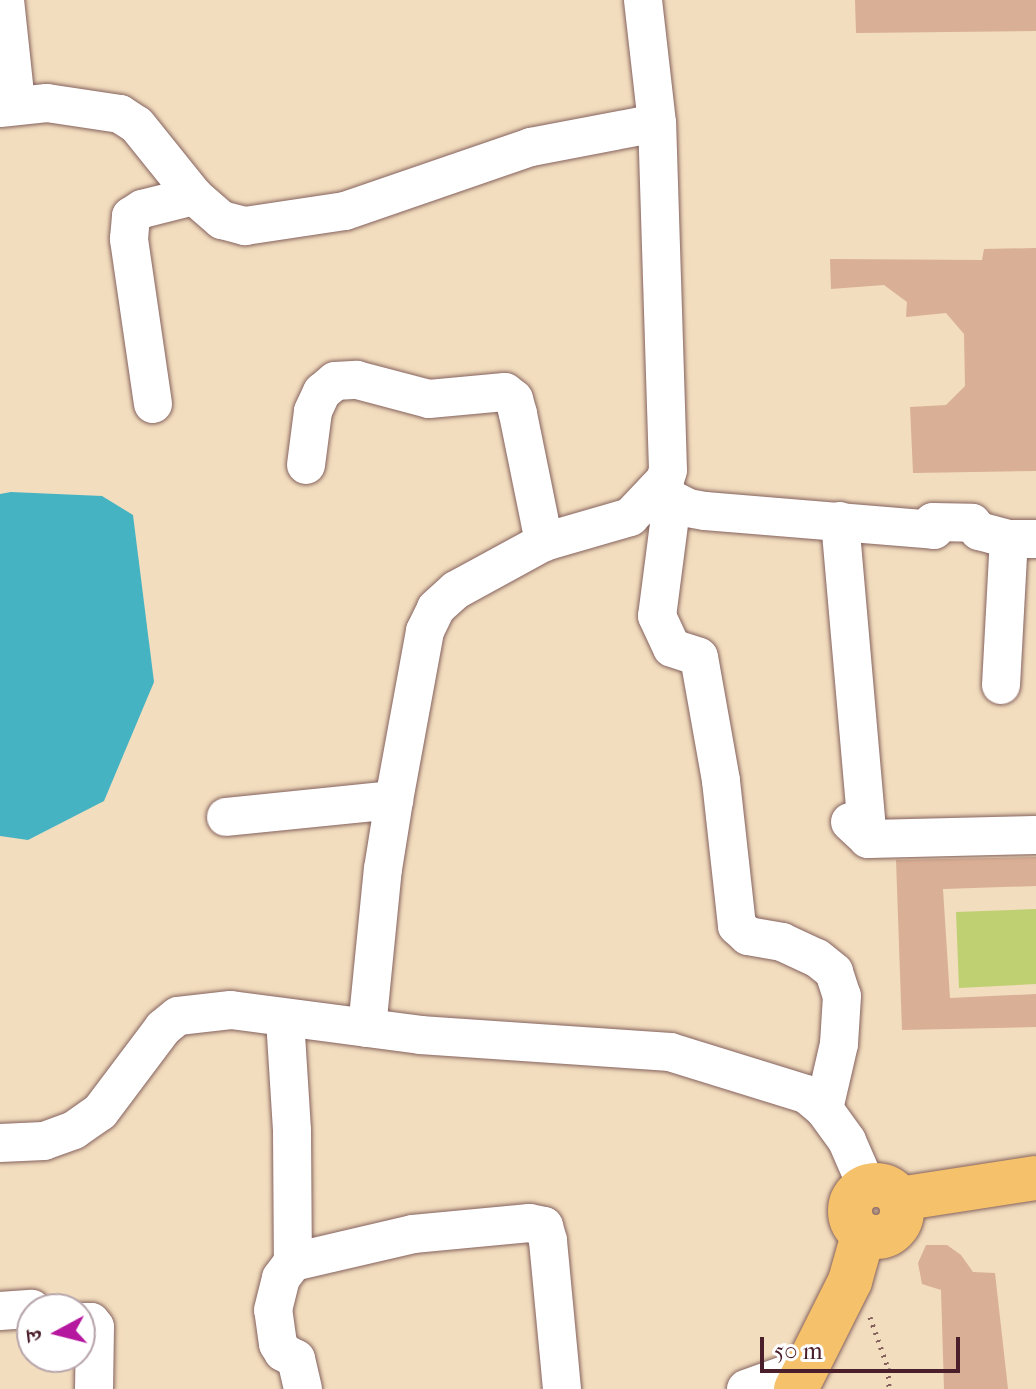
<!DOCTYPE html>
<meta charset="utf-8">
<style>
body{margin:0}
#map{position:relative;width:1036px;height:1389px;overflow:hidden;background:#f2ddbe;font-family:"IM FELL French Canon","Noto Serif Devanagari",serif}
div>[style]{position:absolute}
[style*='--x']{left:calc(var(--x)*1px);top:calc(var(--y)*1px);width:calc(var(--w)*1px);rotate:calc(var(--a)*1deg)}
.green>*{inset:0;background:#bfd072}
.water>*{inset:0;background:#46b3c3}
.building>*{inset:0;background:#d9af95}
.path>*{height:5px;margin-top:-2.5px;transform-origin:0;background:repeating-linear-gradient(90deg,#85625e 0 2px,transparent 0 8px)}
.roads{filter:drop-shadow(0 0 2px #85625e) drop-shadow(0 0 2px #85625e)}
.minor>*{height:38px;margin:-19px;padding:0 19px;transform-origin:19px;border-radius:19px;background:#fff}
.major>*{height:44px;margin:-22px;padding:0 22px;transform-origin:22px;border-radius:22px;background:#f5c16b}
.major>.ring{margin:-22px;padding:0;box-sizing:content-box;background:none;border:44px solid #f5c16b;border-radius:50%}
span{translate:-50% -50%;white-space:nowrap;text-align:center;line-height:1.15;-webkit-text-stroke:7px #fff;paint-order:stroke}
.north{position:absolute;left:16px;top:1293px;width:80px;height:80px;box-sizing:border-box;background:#fff;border:2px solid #b7a5aa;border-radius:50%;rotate:263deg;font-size:22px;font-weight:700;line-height:32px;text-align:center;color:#4a1f2b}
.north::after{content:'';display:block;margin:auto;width:28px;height:36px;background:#b5179e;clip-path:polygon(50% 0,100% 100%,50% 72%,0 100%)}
.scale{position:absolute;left:760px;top:1337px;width:200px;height:36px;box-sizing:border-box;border:4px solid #4a1f2b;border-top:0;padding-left:10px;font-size:24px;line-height:28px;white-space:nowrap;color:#4a1f2b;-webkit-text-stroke:6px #fff;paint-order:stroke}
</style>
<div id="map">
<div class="green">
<i style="clip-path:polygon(1036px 909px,1036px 984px,959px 988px,956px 912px)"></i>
</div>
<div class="water">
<i style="clip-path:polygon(11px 492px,102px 496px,133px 515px,154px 682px,104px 801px,28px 840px,0 836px,0 494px)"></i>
</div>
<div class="building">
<i style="clip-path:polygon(855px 0,1036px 0,1036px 31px,856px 33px)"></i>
<i style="clip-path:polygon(1036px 248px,1036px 471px,913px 473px,910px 407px,946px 405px,965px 386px,964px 334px,946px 313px,906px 317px,907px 302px,884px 285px,831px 289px,830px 259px,982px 260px,984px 249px)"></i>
<i style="clip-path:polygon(1036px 857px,1036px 886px,943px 889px,950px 998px,1036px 994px,1036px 1027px,902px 1030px,896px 860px)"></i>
<i style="clip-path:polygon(926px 1245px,947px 1245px,961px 1255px,973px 1272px,995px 1273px,1008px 1389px,944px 1389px,941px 1290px,922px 1284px,918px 1263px)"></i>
</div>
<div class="path">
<i style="--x:870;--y:1317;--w:54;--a:70.6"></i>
<i style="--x:888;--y:1368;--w:21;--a:87"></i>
</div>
<div class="roads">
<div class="minor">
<i style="--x:5;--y:0;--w:104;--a:83.9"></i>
<i style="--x:0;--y:108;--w:47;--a:-6.1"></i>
<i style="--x:47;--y:103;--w:74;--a:8.6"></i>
<i style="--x:120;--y:114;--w:20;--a:33"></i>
<i style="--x:137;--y:125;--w:91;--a:51.2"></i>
<i style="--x:194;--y:196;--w:37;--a:41"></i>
<i style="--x:222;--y:220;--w:24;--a:15"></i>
<i style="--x:245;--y:226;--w:101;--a:-8.5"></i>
<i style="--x:345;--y:211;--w:197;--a:-19"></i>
<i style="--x:531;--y:147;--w:128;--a:-10.8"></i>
<i style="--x:153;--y:404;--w:167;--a:-98.3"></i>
<i style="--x:129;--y:239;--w:23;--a:-85"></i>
<i style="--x:131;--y:216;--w:13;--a:-32"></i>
<i style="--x:142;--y:209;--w:54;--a:-14"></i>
<i style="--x:306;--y:465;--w:54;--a:-82.6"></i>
<i style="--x:313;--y:411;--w:21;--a:-65"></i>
<i style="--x:322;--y:392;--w:17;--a:-40"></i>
<i style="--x:335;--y:381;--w:22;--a:-3"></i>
<i style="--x:357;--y:380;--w:74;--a:14.8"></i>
<i style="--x:429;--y:399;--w:76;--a:-5.3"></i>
<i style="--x:505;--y:392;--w:11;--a:38"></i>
<i style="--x:514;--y:399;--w:16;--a:75"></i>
<i style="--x:518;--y:414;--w:131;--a:78.5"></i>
<i style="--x:655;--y:491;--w:37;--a:27"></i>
<i style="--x:688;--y:508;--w:17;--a:10"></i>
<i style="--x:705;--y:511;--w:230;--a:4.7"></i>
<i style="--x:934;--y:530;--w:8;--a:-97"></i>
<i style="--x:933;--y:522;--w:39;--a:1"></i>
<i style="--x:972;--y:523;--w:11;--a:49"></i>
<i style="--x:979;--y:531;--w:31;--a:15"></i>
<i style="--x:1009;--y:539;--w:27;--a:0"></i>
<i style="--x:672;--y:501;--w:116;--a:97.4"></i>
<i style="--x:657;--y:616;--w:35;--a:65"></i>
<i style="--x:672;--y:648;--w:28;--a:18"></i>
<i style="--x:699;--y:657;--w:126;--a:79.9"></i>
<i style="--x:721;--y:781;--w:146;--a:83.7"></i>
<i style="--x:737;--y:926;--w:15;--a:42"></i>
<i style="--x:748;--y:936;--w:35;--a:10"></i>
<i style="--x:782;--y:942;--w:38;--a:25"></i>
<i style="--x:817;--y:958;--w:22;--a:39"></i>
<i style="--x:834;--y:972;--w:25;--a:72"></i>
<i style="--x:842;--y:996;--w:48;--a:93.6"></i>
<i style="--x:839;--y:1044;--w:67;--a:103"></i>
<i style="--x:840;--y:521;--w:319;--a:85"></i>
<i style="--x:1001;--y:685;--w:146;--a:-86.9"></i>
<i style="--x:226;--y:817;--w:169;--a:-5.8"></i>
<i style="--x:850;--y:822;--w:25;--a:43"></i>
<i style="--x:868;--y:839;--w:168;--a:-1.4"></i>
<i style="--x:285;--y:1019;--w:112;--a:86.4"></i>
<i style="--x:292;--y:1131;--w:131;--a:89.6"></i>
<i style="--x:367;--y:1028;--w:160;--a:-84.3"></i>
<i style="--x:383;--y:869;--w:70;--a:-80.9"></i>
<i style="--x:394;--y:800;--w:172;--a:-79.6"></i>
<i style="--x:425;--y:631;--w:25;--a:-64"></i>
<i style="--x:436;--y:608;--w:27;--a:-42"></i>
<i style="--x:456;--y:590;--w:100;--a:-28.6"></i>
<i style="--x:544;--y:542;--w:90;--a:-16.2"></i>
<i style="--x:630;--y:517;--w:51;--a:-46.6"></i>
<i style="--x:665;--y:480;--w:10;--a:-73"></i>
<i style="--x:668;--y:470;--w:347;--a:-91.8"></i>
<i style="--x:657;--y:123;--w:124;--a:-96.5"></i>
<i style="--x:0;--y:1143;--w:44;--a:-2.6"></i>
<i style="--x:44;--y:1141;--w:32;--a:-20"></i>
<i style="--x:74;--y:1130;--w:32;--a:-35"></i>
<i style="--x:100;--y:1112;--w:105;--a:-53.1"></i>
<i style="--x:163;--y:1028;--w:19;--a:-39"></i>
<i style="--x:178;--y:1016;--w:53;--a:-6.5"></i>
<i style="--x:231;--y:1010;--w:191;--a:7.5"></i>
<i style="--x:420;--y:1035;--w:251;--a:3.9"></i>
<i style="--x:670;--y:1052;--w:142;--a:17.2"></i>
<i style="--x:806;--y:1094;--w:23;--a:40"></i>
<i style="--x:824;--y:1109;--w:39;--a:54"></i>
<i style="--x:847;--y:1141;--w:50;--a:66.5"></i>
<i style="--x:0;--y:1311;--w:32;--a:-4"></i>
<i style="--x:80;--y:1322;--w:11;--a:0"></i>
<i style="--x:91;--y:1322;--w:6;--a:51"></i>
<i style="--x:95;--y:1327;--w:62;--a:90.9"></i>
<i style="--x:303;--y:1389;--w:31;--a:-103"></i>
<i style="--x:296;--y:1359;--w:15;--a:-152"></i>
<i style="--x:283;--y:1352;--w:9;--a:-122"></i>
<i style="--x:278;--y:1344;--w:34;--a:-98"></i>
<i style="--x:273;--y:1310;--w:33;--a:-76"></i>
<i style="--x:281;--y:1278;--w:20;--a:-53"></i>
<i style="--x:293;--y:1262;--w:123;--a:-13.1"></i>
<i style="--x:413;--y:1234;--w:117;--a:-5.4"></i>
<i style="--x:529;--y:1223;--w:15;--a:11"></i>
<i style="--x:544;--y:1226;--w:16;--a:75"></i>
<i style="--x:548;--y:1241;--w:149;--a:84.6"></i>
<i style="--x:746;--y:1389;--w:65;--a:-19.8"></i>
</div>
<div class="major">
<i class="ring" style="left:850px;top:1185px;width:8px;height:8px"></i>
<i style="--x:900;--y:1199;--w:138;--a:-8.8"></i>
<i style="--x:796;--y:1389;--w:121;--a:-63.4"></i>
<i style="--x:850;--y:1281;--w:48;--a:-74.2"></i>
</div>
</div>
<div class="north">उ</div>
<div class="scale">50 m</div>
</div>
